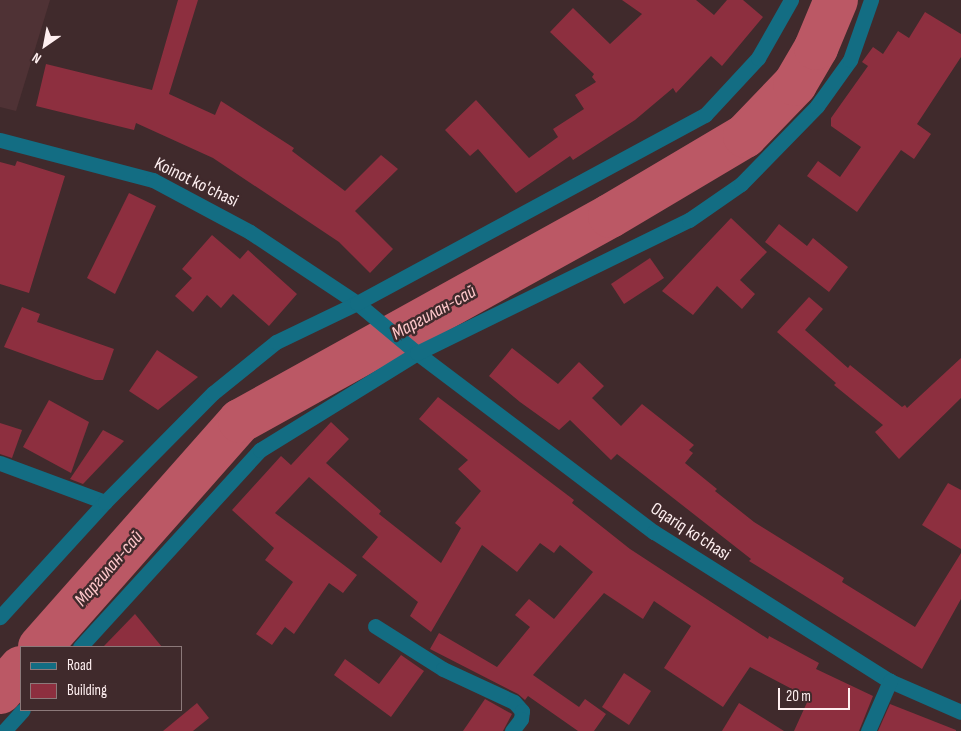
<!DOCTYPE html>
<meta charset="utf-8">
<style>
body{margin:0}
#map{position:relative;width:961px;height:731px;overflow:hidden;background:#402a2c;font-family:"Sofia Sans Condensed",sans-serif}
div>[style]{position:absolute}
[style*='--x']{left:calc(var(--x)*1px);top:calc(var(--y)*1px);width:calc(var(--w)*1px);rotate:calc(var(--a)*1deg)}
.built>*{inset:0;background:#4f3235}
.river>*{height:44px;margin:-22px;padding:0 22px;transform-origin:22px;border-radius:22px;background:#bb5865}
.building>*{inset:0;background:#8d2f3f}
.street>*{height:15px;margin:-7.5px;padding:0 7.5px;transform-origin:7.5px;border-radius:7.5px;background:#136d83}
span{translate:-50% -50%;white-space:nowrap;text-align:center;line-height:1.15;-webkit-text-stroke:5px #402a2c;paint-order:stroke}
.street-label{font-size:18px;color:#feeff0}
.water-label{font-size:19px;color:#ffc8cb;font-style:italic}
.legend{position:absolute;left:20px;top:646px;width:162px;height:65px;box-sizing:border-box;background:#402a2c;border:1px solid #8c797a;margin:0;padding:6px 9px;list-style:none;font-size:15px;color:#feeff0}
.legend li{display:flex;align-items:center;gap:10px;height:25px}
.legend b{width:25px;border:1px solid #8c797a}
.north{position:absolute;left:20px;top:20px;width:50px;height:50px;-webkit-text-stroke:4px #402a2c;paint-order:stroke;rotate:213deg;font-size:14px;font-weight:700;line-height:20px;text-align:center;color:#feeff0}
.north::after{content:'';display:block;margin:auto;width:18px;height:22px;background:#feeff0;clip-path:polygon(50% 0,100% 100%,50% 72%,0 100%)}
.scale{position:absolute;left:778px;top:688px;width:72px;height:22px;box-sizing:border-box;border:2px solid #feeff0;border-top:0;padding-left:6px;font-size:15px;line-height:18px;white-space:nowrap;color:#feeff0;-webkit-text-stroke:4px #402a2c;paint-order:stroke}
</style>
<div id="map">
<div class="built">
<i style="clip-path:polygon(0 0,50px 0,16px 111px,0 107px)"></i>
</div>
<div class="river">
<i style="--x:40;--y:647;--w:302;--a:-48.5"></i>
<i style="--x:240;--y:421;--w:423;--a:-29"></i>
<i style="--x:610;--y:216;--w:157;--a:-30.7"></i>
<i style="--x:745;--y:136;--w:72;--a:-46.1"></i>
<i style="--x:795;--y:84;--w:42;--a:-59.7"></i>
<i style="--x:816;--y:48;--w:52;--a:-67.4"></i>
<i style="--x:0;--y:692;--w:32;--a:-49"></i>
</div>
<div class="building">
<i style="clip-path:polygon(178px 0,198px 0,169px 94px,215px 115px,221px 101px,294px 148px,292px 151px,345px 191px,381px 155px,398px 169px,355px 211px,393px 249px,370px 273px,339px 242px,213px 158px,136px 123px,134px 130px,36px 106px,46px 64px,152px 90px)"></i>
<i style="clip-path:polygon(622px 0,696px 0,714px 15px,727px 0,743px 0,763px 17px,722px 66px,711px 56px,676px 93px,673px 88px,635px 120px,573px 160px,570px 156px,516px 193px,478px 149px,470px 156px,445px 130px,476px 100px,529px 158px,558px 137px,553px 129px,584px 109px,575px 95px,596px 82px,592px 77px,594px 74px,550px 32px,573px 8px,610px 44px,642px 14px)"></i>
<i style="clip-path:polygon(925px 12px,961px 34px,961px 57px,917px 124px,931px 134px,914px 159px,901px 150px,857px 212px,807px 176px,818px 161px,840px 177px,861px 147px,831px 126px,831px 118px,868px 66px,862px 62px,873px 47px,883px 54px,898px 31px,909px 38px)"></i>
<i style="clip-path:polygon(17px 161px,65px 176px,29px 293px,0 284px,0 162px,15px 166px)"></i>
<i style="clip-path:polygon(129px 193px,156px 206px,115px 294px,87px 278px)"></i>
<i style="clip-path:polygon(731px 218px,767px 252px,740px 280px,755px 294px,742px 309px,717px 286px,693px 315px,662px 291px)"></i>
<i style="clip-path:polygon(779px 224px,807px 246px,813px 238px,848px 267px,829px 292px,765px 242px)"></i>
<i style="clip-path:polygon(212px 235px,240px 259px,248px 250px,297px 294px,269px 326px,233px 294px,221px 308px,207px 295px,193px 312px,175px 296px,192px 278px,182px 269px)"></i>
<i style="clip-path:polygon(650px 258px,664px 278px,624px 304px,611px 284px)"></i>
<i style="clip-path:polygon(809px 297px,823px 309px,805px 330px,848px 368px,850px 365px,902px 407px,905px 405px,907px 408px,961px 358px,961px 398px,899px 459px,875px 432px,883px 425px,834px 385px,836px 383px,777px 332px)"></i>
<i style="clip-path:polygon(22px 307px,40px 314px,37px 322px,114px 349px,103px 380px,95px 380px,4px 347px)"></i>
<i style="clip-path:polygon(512px 348px,558px 384px,579px 362px,604px 386px,592px 398px,621px 426px,642px 404px,694px 445px,689px 450px,693px 453px,685px 463px,717px 489px,715px 491px,754px 522px,844px 578px,842px 582px,915px 627px,961px 553px,961px 599px,922px 669px,749px 561px,751px 559px,617px 454px,611px 460px,570px 420px,559px 430px,520px 402px,489px 376px)"></i>
<i style="clip-path:polygon(157px 350px,198px 377px,158px 410px,129px 391px)"></i>
<i style="clip-path:polygon(438px 397px,574px 500px,572px 503px,630px 549px,768px 639px,769px 636px,819px 663px,816px 669px,873px 696px,859px 731px,794px 731px,809px 698px,750px 667px,723px 707px,664px 668px,691px 626px,654px 601px,643px 619px,604px 593px,533px 675px,579px 707px,585px 699px,606px 714px,594px 731px,578px 731px,528px 696px,525px 700px,518px 694px,430px 649px,439px 633px,497px 667px,530px 627px,515px 615px,529px 599px,554px 619px,593px 572px,560px 545px,554px 553px,540px 543px,517px 572px,482px 545px,431px 632px,410px 616px,418px 602px,362px 557px,378px 537px,309px 477px,275px 513px,357px 575px,343px 593px,329px 583px,294px 634px,285px 627px,272px 645px,256px 634px,293px 582px,265px 560px,274px 548px,232px 510px,281px 456px,291px 465px,331px 422px,349px 439px,326px 463px,381px 511px,379px 514px,441px 563px,461px 528px,455px 523px,481px 491px,458px 469px,468px 460px,419px 419px)"></i>
<i style="clip-path:polygon(49px 400px,89px 422px,71px 473px,23px 447px)"></i>
<i style="clip-path:polygon(0 423px,22px 430px,12px 458px,0 454px)"></i>
<i style="clip-path:polygon(103px 430px,124px 441px,83px 484px,70px 479px)"></i>
<i style="clip-path:polygon(948px 483px,961px 490px,961px 549px,922px 525px)"></i>
<i style="clip-path:polygon(135px 614px,162px 647px,103px 647px)"></i>
<i style="clip-path:polygon(401px 655px,424px 671px,391px 717px,334px 675px,345px 659px,379px 684px)"></i>
<i style="clip-path:polygon(624px 673px,651px 691px,629px 725px,602px 707px)"></i>
<i style="clip-path:polygon(485px 699px,512px 714px,503px 731px,463px 731px)"></i>
<i style="clip-path:polygon(197px 703px,209px 718px,193px 731px,163px 731px)"></i>
<i style="clip-path:polygon(739px 703px,784px 731px,722px 731px)"></i>
<i style="clip-path:polygon(890px 704px,956px 730px,956px 731px,878px 731px)"></i>
</div>
<div class="street">
<i style="--x:0;--y:140;--w:158;--a:14.7"></i>
<i style="--x:153;--y:180;--w:110;--a:28.2"></i>
<i style="--x:250;--y:232;--w:128;--a:33.6"></i>
<i style="--x:357;--y:303;--w:78;--a:39.8"></i>
<i style="--x:417;--y:353;--w:297;--a:37.1"></i>
<i style="--x:654;--y:532;--w:279;--a:32.3"></i>
<i style="--x:890;--y:681;--w:77;--a:23.6"></i>
<i style="--x:0;--y:463;--w:112;--a:20.4"></i>
<i style="--x:105;--y:502;--w:156;--a:132.4"></i>
<i style="--x:105;--y:502;--w:153;--a:-45.3"></i>
<i style="--x:213;--y:393;--w:81;--a:-39"></i>
<i style="--x:276;--y:342;--w:90;--a:-25.7"></i>
<i style="--x:357;--y:303;--w:396;--a:-28.4"></i>
<i style="--x:705;--y:115;--w:78;--a:-47.1"></i>
<i style="--x:758;--y:58;--w:67;--a:-60.4"></i>
<i style="--x:375;--y:626;--w:80;--a:32.3"></i>
<i style="--x:443;--y:669;--w:78;--a:24.9"></i>
<i style="--x:514;--y:702;--w:12;--a:48"></i>
<i style="--x:522;--y:711;--w:8;--a:97"></i>
<i style="--x:521;--y:719;--w:15;--a:127"></i>
<i style="--x:80;--y:647;--w:267;--a:-47.6"></i>
<i style="--x:260;--y:450;--w:185;--a:-31.7"></i>
<i style="--x:417;--y:353;--w:303;--a:-26.1"></i>
<i style="--x:689;--y:220;--w:63;--a:-34.7"></i>
<i style="--x:741;--y:184;--w:109;--a:-45.7"></i>
<i style="--x:817;--y:106;--w:57;--a:-54.3"></i>
<i style="--x:850;--y:60;--w:64;--a:-70.7"></i>
<i style="--x:4;--y:731;--w:28;--a:-48"></i>
<i style="--x:868;--y:731;--w:55;--a:-66.3"></i>
</div>
<div class="street-label">
<span style="left:196px;top:183px;rotate:26deg">Koinot ko'chasi</span>
<span style="left:690px;top:532px;rotate:33deg">Oqariq ko'chasi</span>
</div>
<div class="water-label">
<span style="left:434px;top:313px;rotate:-29deg">Маргилан-сай</span>
<span style="left:109px;top:569px;rotate:-49deg">Маргилан-сай</span>
</div>
<ul class="legend">
<li><b style="height:6px;background:#136d83"></b>Road</li>
<li><b style="height:14px;background:#8d2f3f"></b>Building</li>
</ul>
<div class="north">N</div>
<div class="scale">20 m</div>
</div>
